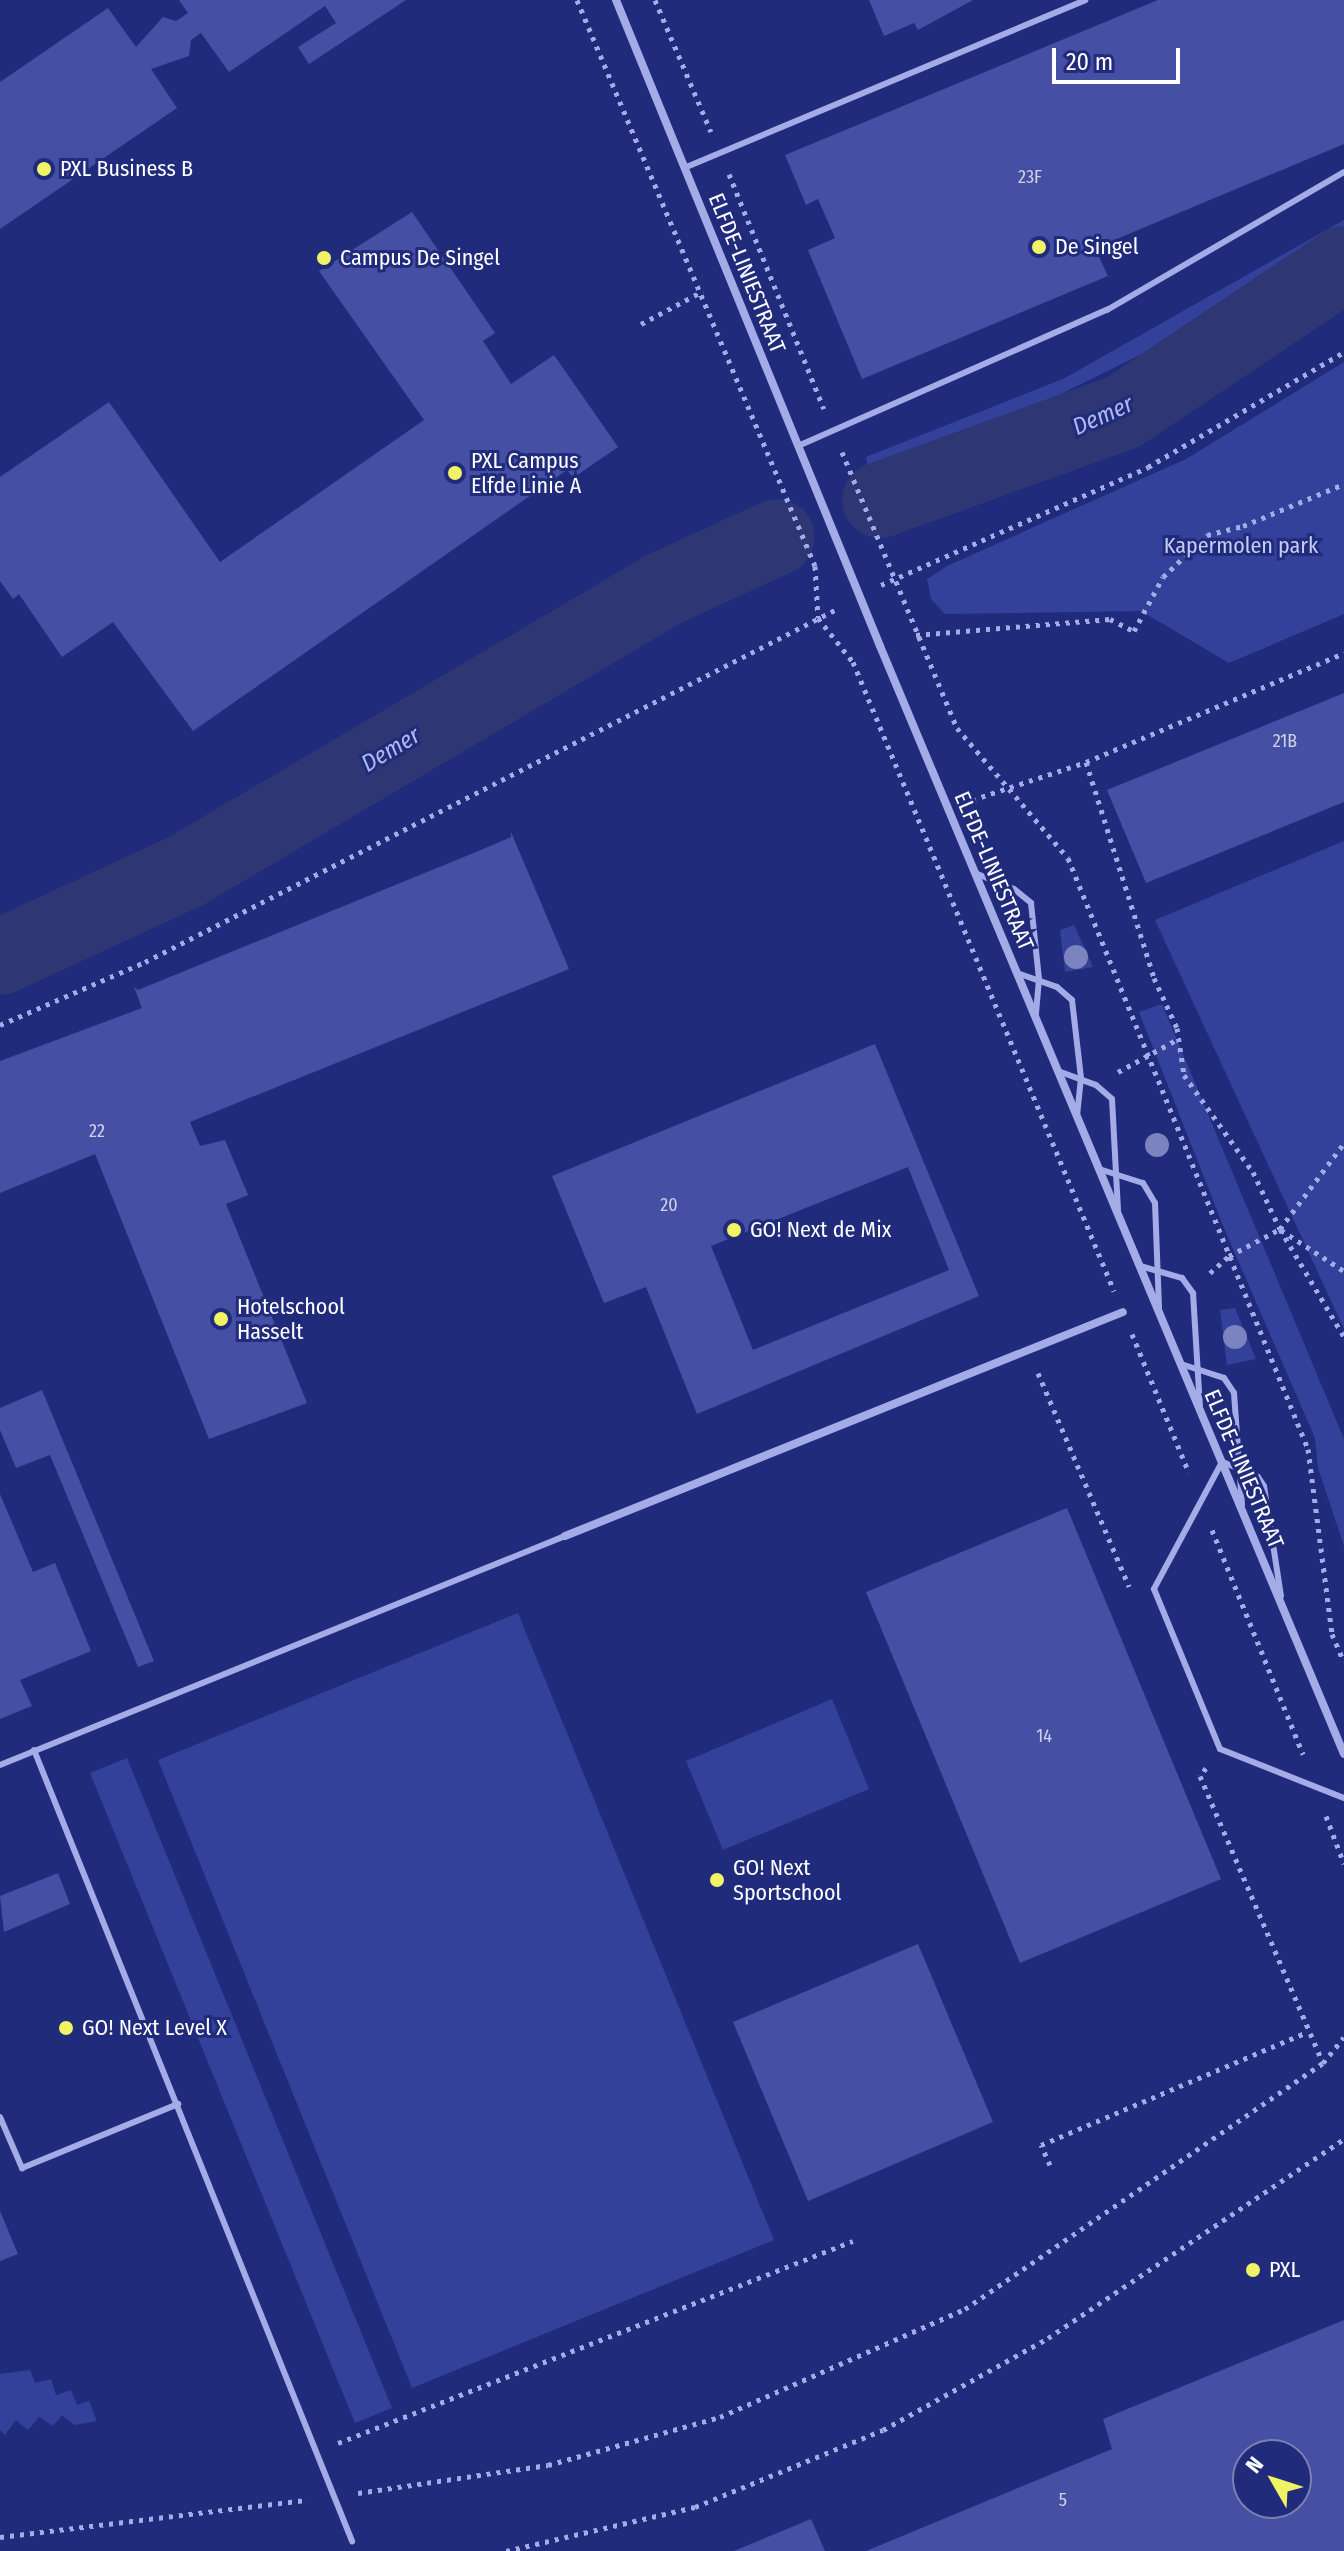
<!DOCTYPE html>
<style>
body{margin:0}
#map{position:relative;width:1344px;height:2551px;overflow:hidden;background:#202b7c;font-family:"Fira Sans Condensed",sans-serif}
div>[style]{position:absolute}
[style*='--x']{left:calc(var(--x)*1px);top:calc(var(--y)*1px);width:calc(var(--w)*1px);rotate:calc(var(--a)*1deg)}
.green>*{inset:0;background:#33419b}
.river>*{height:76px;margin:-38px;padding:0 38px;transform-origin:38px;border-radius:38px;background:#2e3673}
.building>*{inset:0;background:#4550a4}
.path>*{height:5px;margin-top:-2.5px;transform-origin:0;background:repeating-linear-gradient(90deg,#a3ace7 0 4px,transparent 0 10px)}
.lane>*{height:6px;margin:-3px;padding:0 3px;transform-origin:3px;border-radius:3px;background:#a3ace7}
.street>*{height:8px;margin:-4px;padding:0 4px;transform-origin:4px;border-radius:4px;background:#a3ace7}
.trees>*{width:24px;height:24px;margin:-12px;border-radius:50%;background:#7b84bf}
.dots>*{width:22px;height:22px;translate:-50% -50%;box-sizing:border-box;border:4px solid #202b7c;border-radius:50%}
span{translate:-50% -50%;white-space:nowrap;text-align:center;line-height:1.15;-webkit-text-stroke:6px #202b7c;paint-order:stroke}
.number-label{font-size:18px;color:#d0d3e8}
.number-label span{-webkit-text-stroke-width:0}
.poi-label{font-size:22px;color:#fff}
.left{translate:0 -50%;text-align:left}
.street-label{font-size:22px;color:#fff}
.park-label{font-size:22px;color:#c6cdf5}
.water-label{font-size:24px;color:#aeb7ee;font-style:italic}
.north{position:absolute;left:1232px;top:2439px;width:80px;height:80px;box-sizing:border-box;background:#202b7c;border:2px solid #7980b0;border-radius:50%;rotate:309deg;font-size:22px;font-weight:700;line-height:32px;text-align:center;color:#fff}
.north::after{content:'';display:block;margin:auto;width:28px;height:36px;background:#f0f464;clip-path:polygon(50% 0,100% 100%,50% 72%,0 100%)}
.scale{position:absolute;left:1052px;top:48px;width:128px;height:36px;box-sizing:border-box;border:4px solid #fff;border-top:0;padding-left:10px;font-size:24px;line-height:28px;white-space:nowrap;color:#fff;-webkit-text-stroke:6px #202b7c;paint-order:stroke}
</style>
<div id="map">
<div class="green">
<i style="clip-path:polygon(1344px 220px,1344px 239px,1264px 294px,1000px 424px,869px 476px,866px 457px,1063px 379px)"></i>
<i style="clip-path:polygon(1344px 362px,1344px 614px,1229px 663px,1141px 611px,945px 614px,931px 599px,927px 579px,947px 566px,1186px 459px)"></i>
<i style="clip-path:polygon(1344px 841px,1344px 1329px,1155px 920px)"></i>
<i style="clip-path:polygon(1074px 925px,1093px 967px,1065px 972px,1060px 930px)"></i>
<i style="clip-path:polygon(1162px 1004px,1344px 1439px,1344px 1546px,1318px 1468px,1315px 1438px,1224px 1228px,1139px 1012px)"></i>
<i style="clip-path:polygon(1235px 1308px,1256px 1359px,1227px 1365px,1220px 1310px)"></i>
<i style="clip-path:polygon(518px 1613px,774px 2240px,412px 2388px,158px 1760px)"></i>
<i style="clip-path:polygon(832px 1699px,869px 1789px,723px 1850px,686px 1761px)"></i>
<i style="clip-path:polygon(127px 1758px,392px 2408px,355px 2423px,90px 1773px)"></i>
<i style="clip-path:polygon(30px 2370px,35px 2383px,51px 2379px,56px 2395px,71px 2390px,77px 2405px,89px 2401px,97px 2421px,74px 2425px,62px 2415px,53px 2426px,39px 2417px,28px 2430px,16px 2420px,5px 2435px,0 2430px,0 2374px)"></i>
</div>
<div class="river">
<i style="--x:880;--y:500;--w:258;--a:-19.9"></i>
<i style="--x:1123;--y:412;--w:266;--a:-33.8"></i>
<i style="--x:0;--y:957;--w:205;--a:-24.8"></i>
<i style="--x:186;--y:871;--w:555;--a:-30.54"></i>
<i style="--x:664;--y:589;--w:124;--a:-24.7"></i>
</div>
<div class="building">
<i style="clip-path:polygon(179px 0,406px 0,309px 64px,298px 47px,336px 23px,325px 6px,229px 72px,201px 33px,191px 40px,189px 56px,151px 69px,177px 108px,0 229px,0 82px,108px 8px,136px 47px,163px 17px,176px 21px,188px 13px)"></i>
<i style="clip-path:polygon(869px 0,973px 0,918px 30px,914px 23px,884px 36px)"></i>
<i style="clip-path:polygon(1158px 0,1344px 0,1344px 144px,1095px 248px,1108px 276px,862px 379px,808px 250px,835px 238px,818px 199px,806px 205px,785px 155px)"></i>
<i style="clip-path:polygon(412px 212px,495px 333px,483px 341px,511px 384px,554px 355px,618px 447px,573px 478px,567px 470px,193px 731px,113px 622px,62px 657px,19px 594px,13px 599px,0 581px,0 477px,109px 402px,220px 562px,424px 420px,319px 271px)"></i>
<i style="clip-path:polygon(1344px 693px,1344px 802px,1146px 883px,1107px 790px)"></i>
<i style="clip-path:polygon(511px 832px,569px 969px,190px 1122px,200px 1146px,225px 1140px,248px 1195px,226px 1204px,307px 1403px,209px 1439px,95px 1154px,0 1193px,0 1061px,142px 1008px,134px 987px,138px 990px,476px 852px,511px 837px)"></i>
<i style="clip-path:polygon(evenodd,875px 1044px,979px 1296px,697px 1414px,646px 1287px,604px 1303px,552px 1176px,875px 1044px,908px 1167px,949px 1270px,753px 1350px,711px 1246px,908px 1167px)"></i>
<i style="clip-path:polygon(42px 1390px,154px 1661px,138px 1667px,50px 1455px,16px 1468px,0 1430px,0 1408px)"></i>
<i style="clip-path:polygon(0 1494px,33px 1572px,55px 1563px,91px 1651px,20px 1680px,32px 1706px,0 1719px)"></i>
<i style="clip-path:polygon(1067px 1508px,1221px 1879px,1020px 1963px,866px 1592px)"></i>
<i style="clip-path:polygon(58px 1873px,70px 1904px,4px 1932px,0 1896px)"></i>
<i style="clip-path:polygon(918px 1944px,993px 2122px,808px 2201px,733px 2022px)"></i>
<i style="clip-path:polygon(0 2211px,18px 2254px,0 2261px)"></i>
<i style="clip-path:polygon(evenodd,1344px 2320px,1344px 2551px,866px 2551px,1112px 2449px,1103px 2419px,1344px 2320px,1248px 2455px,1296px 2455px,1296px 2503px,1248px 2503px,1248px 2455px)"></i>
<i style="clip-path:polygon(811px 2519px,825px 2551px,734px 2551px)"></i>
</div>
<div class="path">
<i style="--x:577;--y:0;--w:614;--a:67.19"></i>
<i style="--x:815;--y:566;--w:52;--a:86.7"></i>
<i style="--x:818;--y:618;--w:56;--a:51.5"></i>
<i style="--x:853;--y:662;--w:681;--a:67.46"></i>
<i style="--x:655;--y:0;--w:143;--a:67"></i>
<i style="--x:729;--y:174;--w:253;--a:68"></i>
<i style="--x:641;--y:324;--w:70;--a:-28"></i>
<i style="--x:842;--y:452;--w:299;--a:67.4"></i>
<i style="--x:957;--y:728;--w:171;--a:49.5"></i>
<i style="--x:1068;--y:858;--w:638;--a:67.9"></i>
<i style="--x:1308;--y:1449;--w:187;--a:82.6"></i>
<i style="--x:1332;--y:1634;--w:30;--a:67"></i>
<i style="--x:881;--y:585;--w:292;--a:-23.8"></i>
<i style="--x:1148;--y:467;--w:227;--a:-30.4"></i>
<i style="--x:916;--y:635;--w:195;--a:-4.7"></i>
<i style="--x:1110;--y:619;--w:27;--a:27"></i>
<i style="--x:1134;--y:631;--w:61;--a:-61.8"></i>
<i style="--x:1163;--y:577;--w:61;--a:-43.7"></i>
<i style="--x:1207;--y:535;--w:37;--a:-14"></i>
<i style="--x:1243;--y:526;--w:109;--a:-22.6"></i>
<i style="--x:1086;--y:762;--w:226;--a:72.5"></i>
<i style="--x:1154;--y:978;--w:55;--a:65.3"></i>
<i style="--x:1177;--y:1028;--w:48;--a:81.5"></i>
<i style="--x:1184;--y:1075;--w:119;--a:54.6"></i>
<i style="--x:1253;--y:1172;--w:63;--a:64.7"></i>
<i style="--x:1280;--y:1229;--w:126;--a:59.3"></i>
<i style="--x:972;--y:800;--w:120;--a:-18.4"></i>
<i style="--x:1086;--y:762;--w:280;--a:-22.9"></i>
<i style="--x:0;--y:1025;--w:158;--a:-23.5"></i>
<i style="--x:145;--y:962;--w:777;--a:-27.03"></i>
<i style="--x:1118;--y:1072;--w:68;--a:-28.8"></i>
<i style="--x:1281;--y:1230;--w:75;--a:33.1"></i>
<i style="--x:1210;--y:1273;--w:25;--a:-42"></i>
<i style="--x:1229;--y:1256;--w:58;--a:-27.9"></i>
<i style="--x:1280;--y:1229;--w:107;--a:-53.3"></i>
<i style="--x:1132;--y:1334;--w:150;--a:67.7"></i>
<i style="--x:1038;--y:1373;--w:232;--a:66.9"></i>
<i style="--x:1212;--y:1530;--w:242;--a:67.9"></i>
<i style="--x:1206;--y:1768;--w:10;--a:127"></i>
<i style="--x:1200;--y:1776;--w:312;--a:66.8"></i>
<i style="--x:1326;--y:1816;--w:51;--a:69.4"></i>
<i style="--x:1050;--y:2165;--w:22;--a:-114"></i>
<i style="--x:1041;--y:2145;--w:289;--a:-23"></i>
<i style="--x:338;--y:2443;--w:553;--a:-21.42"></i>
<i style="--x:358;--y:2493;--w:192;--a:-8.4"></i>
<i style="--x:548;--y:2465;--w:179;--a:-15.6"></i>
<i style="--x:720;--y:2417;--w:268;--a:-23.8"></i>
<i style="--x:965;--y:2309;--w:434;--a:-34.5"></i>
<i style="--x:1323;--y:2063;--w:33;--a:-51"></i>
<i style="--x:0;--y:2537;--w:310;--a:-6.9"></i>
<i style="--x:506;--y:2551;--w:194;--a:-13.1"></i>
<i style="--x:695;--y:2507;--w:203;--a:-22.3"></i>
<i style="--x:883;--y:2430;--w:189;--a:-29.1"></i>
<i style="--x:1048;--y:2338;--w:357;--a:-33.9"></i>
</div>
<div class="lane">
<i style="--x:684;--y:168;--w:435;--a:-22.7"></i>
<i style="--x:798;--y:446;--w:338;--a:-23.8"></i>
<i style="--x:1107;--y:310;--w:274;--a:-30.2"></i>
<i style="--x:975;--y:873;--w:42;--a:22.3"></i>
<i style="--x:1014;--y:889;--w:22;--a:39"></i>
<i style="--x:1031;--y:903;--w:76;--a:84"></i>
<i style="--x:1039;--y:979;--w:35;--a:95"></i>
<i style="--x:1017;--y:973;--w:42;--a:19.3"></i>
<i style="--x:1057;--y:987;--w:20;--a:41"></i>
<i style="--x:1072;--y:1000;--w:79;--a:83.4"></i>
<i style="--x:1081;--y:1078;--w:37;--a:96"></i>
<i style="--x:1058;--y:1071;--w:40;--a:20.2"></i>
<i style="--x:1096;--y:1085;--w:21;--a:41"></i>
<i style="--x:1112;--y:1099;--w:110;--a:86.9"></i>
<i style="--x:1099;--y:1169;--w:46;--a:17.7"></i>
<i style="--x:1143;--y:1183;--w:23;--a:59"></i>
<i style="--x:1155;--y:1203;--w:105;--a:87.8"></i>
<i style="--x:1140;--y:1266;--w:44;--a:15.9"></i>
<i style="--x:1182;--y:1278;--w:19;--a:54"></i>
<i style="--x:1193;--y:1293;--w:113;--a:86.5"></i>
<i style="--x:1181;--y:1364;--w:45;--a:18"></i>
<i style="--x:1224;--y:1378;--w:18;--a:56"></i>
<i style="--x:1234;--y:1393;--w:112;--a:85.9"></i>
<i style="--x:1281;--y:1596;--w:111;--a:-98.8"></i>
<i style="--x:1264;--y:1486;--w:11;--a:-124"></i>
<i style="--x:1258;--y:1477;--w:39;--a:-157"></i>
<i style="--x:1222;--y:1462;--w:144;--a:118.2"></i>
<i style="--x:1154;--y:1589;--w:173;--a:67.6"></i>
<i style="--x:1220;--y:1749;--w:133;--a:21.6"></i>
<i style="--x:34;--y:1750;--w:853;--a:68.1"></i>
<i style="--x:0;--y:1765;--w:610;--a:-22.06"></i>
<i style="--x:0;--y:2117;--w:56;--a:66.7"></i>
<i style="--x:22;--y:2168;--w:169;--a:-22.3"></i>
</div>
<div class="street">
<i style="--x:616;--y:0;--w:698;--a:67.77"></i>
<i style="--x:880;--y:646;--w:1201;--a:67.28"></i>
<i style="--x:565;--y:1536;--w:601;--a:-21.87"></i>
</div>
<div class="trees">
<i style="left:1076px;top:957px"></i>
<i style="left:1157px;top:1145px"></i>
<i style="left:1235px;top:1337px"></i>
</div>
<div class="dots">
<i style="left:44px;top:169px;background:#f0f464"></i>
<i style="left:1039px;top:247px;background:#f0f464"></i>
<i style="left:324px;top:258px;background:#f0f464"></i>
<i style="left:455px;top:473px;background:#f0f464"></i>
<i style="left:734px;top:1230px;background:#f0f464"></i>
<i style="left:221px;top:1319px;background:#f0f464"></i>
<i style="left:717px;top:1880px;background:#f0f464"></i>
<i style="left:66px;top:2028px;background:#f0f464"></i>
<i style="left:1253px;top:2270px;background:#f0f464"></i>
</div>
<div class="number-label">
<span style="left:1030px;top:177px">23F</span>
<span style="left:1285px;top:741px">21B</span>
<span style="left:97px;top:1131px">22</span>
<span style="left:669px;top:1205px">20</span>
<span style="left:1044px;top:1736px">14</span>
<span style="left:1063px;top:2500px">5</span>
</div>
<div class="poi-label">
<span class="left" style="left:60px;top:169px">PXL Business B</span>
<span class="left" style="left:1055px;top:247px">De Singel</span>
<span class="left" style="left:340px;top:258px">Campus De Singel</span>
<span class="left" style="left:471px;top:473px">PXL Campus<br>Elfde Linie A</span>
<span class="left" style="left:750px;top:1230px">GO! Next de Mix</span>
<span class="left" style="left:237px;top:1319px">Hotelschool<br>Hasselt</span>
<span class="left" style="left:733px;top:1880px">GO! Next<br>Sportschool</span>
<span class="left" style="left:82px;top:2028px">GO! Next Level X</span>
<span class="left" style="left:1269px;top:2270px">PXL</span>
</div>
<div class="street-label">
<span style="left:747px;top:273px;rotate:68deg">ELFDE-LINIESTRAAT</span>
<span style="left:994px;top:871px;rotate:67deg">ELFDE-LINIESTRAAT</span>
<span style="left:1244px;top:1469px;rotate:67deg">ELFDE-LINIESTRAAT</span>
</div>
<div class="park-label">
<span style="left:1241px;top:546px">Kapermolen park</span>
</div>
<div class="water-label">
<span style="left:1103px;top:416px;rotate:-24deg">Demer</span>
<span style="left:391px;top:750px;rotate:-31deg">Demer</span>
</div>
<div class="north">N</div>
<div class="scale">20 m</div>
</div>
